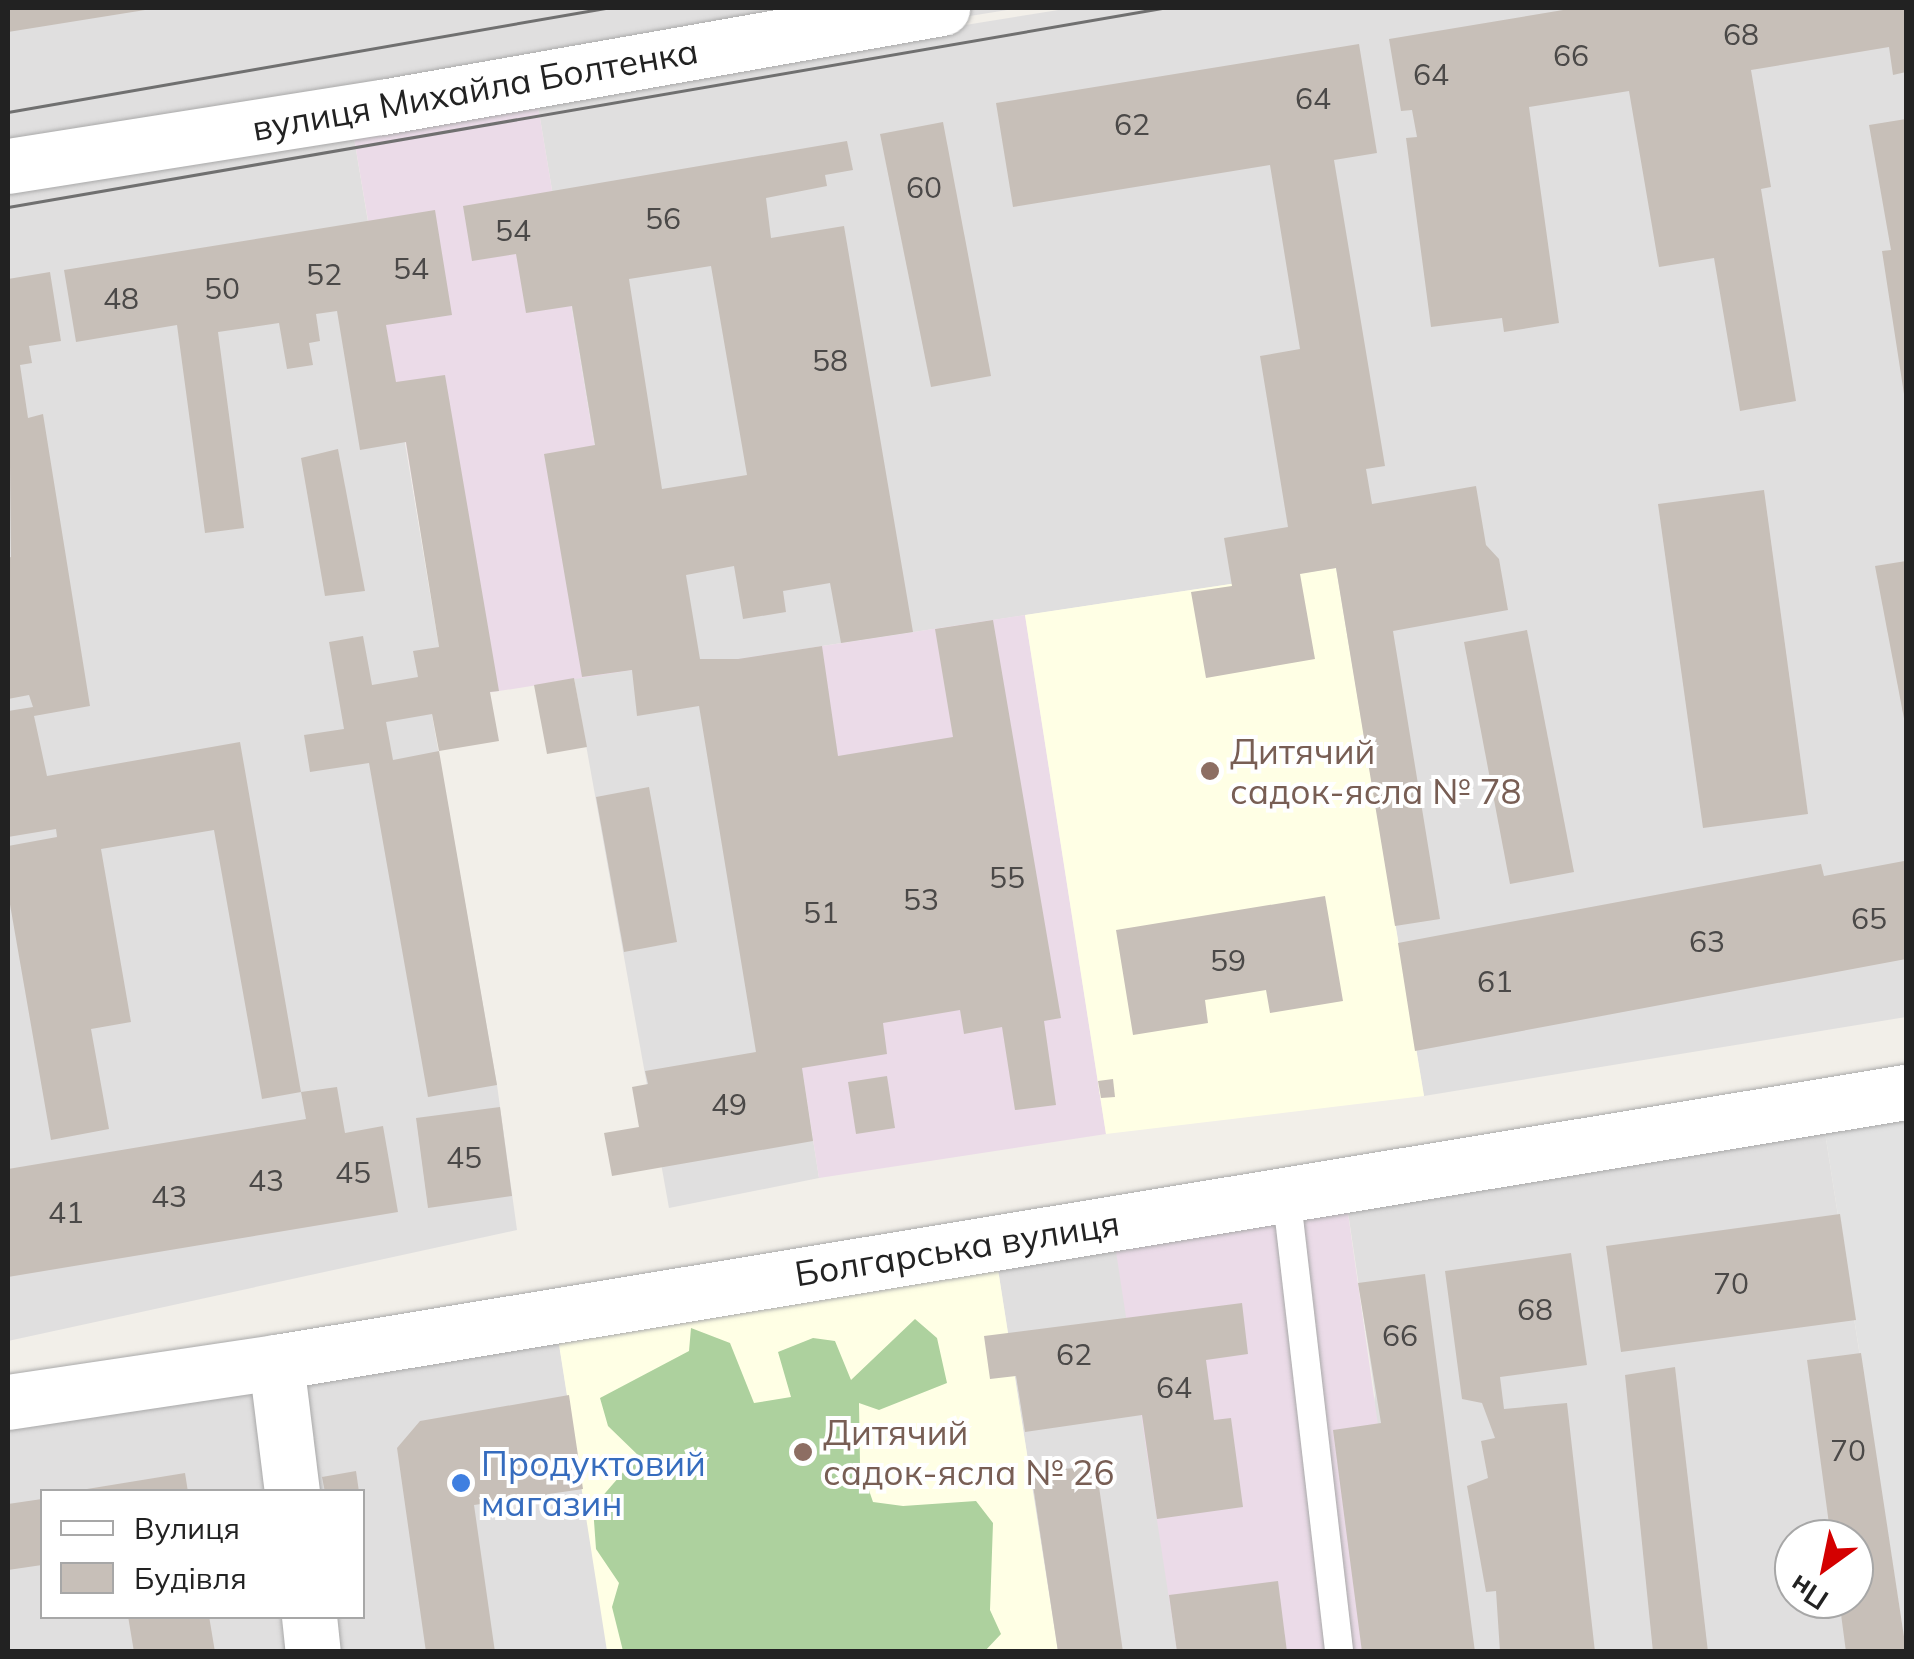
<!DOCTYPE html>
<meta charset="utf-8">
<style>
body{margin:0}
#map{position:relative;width:1914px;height:1659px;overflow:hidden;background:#f2efe9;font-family:Mulish,sans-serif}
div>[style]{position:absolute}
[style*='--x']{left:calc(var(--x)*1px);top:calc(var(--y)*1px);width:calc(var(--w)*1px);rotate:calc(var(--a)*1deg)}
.residential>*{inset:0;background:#e0dfdf}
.industrial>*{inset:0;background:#ebdbe8}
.education>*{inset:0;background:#ffffe5}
.forest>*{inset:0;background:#add19e}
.parking>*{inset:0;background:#e2e2e2}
.building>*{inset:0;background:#c7bfb8}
.roads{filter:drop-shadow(0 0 2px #a9a9a9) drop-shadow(0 0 2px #a9a9a9)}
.service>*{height:28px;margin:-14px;padding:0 14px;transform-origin:14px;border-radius:14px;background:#fff}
.minor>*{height:55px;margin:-27.5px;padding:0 27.5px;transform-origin:27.5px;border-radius:27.5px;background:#fff}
.tram>*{height:2.5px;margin:-1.25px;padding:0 1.25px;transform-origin:1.25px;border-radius:1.25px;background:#707070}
.dots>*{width:28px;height:28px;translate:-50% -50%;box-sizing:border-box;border:5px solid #fff;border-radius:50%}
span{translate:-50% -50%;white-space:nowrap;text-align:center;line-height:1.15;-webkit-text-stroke:8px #fff;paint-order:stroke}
.number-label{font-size:30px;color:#4b4948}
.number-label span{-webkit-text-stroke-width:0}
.street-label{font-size:35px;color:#222}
.education-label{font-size:35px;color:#785e54}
.left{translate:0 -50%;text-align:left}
.shop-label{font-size:35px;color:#366cbe}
.frame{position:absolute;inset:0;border:10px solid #222;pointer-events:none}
.legend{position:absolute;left:40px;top:1489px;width:325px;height:130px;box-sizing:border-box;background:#fff;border:2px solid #a7a7a7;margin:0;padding:12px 18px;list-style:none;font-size:30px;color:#222}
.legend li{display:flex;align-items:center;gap:20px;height:50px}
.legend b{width:50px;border:2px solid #a7a7a7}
.north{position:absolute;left:1774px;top:1519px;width:100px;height:100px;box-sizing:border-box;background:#fff;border:2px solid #a7a7a7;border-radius:50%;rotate:213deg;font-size:28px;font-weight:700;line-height:40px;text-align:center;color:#222}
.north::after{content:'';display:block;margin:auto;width:35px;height:45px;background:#d40000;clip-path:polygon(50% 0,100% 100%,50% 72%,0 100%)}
</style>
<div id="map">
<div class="residential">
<i style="clip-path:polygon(8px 8px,1019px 8px,8px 171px)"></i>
<i style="clip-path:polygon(1071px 8px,1906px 8px,1906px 1017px,1424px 1096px,1336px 568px,822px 646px,738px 660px,819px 1178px,669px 1208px,574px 678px,632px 670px,536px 94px)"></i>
<i style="clip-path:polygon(352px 126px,439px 647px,432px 715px,497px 1085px,517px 1230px,8px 1341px,8px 180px)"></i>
<i style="clip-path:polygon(evenodd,1821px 1107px,1906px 1651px,1347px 1651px,1375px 1395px,1344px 1185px,1821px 1107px,1794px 1539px,1854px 1539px,1854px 1599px,1794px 1599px,1794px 1539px)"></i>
<i style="clip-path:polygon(1112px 1225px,1130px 1317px,1177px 1651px,1058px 1651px,994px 1244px)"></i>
<i style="clip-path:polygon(555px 1319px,608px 1651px,315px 1651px,310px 1617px,362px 1616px,362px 1492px,294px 1491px,276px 1363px)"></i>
<i style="clip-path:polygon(273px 1365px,290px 1491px,42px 1492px,42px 1616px,306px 1617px,311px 1651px,8px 1652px,8px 1413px)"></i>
</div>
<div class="industrial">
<i style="clip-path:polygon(536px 94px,632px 670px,449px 699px,352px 126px)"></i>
<i style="clip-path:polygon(1025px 615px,1106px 1134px,819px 1178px,738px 659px)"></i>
<i style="clip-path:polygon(1344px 1185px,1410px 1651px,1177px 1651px,1112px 1225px)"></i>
</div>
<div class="education">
<i style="clip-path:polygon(1336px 568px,1424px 1096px,1106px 1134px,1025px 615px)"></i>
<i style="clip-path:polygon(994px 1244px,1058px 1651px,607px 1651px,555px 1319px)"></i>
</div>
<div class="forest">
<i style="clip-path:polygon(915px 1319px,937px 1338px,947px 1383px,879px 1410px,859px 1403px,860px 1464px,873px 1502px,903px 1506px,976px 1501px,993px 1523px,990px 1610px,1001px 1634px,984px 1652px,623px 1651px,612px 1607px,619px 1583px,596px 1549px,593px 1507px,626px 1469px,642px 1459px,608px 1426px,600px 1398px,689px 1351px,691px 1328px,730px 1343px,754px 1403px,791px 1397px,778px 1352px,813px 1338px,835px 1341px,851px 1380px)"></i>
</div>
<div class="parking">
<i style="clip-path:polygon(1906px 1099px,1906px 1650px,1821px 1107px)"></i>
</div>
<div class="building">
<i style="clip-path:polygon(8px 8px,145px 8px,145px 10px,8px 32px)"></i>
<i style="clip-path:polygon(1575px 8px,1906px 8px,1906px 72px,1893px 75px,1889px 47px,1751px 70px,1771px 187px,1761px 189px,1796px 401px,1740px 411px,1714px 258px,1659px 267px,1629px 91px,1529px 107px,1559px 323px,1504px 332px,1502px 318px,1431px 327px,1406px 138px,1417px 137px,1412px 110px,1401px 111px,1389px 39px)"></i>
<i style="clip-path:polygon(1359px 44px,1377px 153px,1334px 160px,1385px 466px,1366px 469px,1372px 504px,1476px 486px,1486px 545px,1499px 559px,1508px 610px,1393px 631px,1440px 919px,1395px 926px,1336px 568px,1300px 574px,1315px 659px,1206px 678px,1191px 592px,1232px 586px,1224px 538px,1288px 527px,1260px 356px,1300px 349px,1270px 165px,1013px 207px,996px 103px)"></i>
<i style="clip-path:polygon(1906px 119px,1906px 394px,1904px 394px,1882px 251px,1891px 250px,1869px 125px)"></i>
<i style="clip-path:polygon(943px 122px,991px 376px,931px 387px,880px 134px)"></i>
<i style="clip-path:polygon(evenodd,847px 141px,853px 170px,825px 175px,827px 186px,766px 198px,771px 238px,844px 226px,913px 632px,841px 643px,830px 583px,783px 591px,786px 612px,743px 619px,734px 566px,686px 575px,700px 659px,738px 659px,822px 646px,838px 756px,953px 737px,935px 629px,993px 620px,1061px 1018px,1044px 1021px,1056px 1105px,1015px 1110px,1002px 1027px,964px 1034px,960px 1010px,883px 1023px,887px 1054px,802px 1068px,813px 1141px,612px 1176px,604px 1133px,639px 1127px,632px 1087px,648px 1084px,645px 1071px,756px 1052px,699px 706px,637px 716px,632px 670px,582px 677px,544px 454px,595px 445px,572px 306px,526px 313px,516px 254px,472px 261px,463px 206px,847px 141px,711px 266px,747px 475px,662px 489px,629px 279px,711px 266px)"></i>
<i style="clip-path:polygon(evenodd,435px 210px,452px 315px,386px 325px,396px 382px,445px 375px,499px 691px,490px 692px,499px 741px,439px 751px,497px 1085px,428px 1097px,369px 763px,310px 772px,304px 735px,344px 729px,329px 642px,363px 636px,372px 685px,418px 677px,413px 651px,439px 647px,406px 442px,360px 450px,337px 311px,316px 314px,320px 341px,309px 343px,313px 365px,287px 369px,279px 323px,218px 332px,244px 528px,205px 533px,177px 325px,76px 342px,64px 270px,435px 210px,432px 714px,439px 751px,393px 760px,386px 722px,432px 714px)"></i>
<i style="clip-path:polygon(50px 272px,61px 341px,29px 346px,32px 363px,20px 365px,28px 418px,43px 414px,90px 706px,34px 716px,47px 776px,240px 742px,301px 1092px,262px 1099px,214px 830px,101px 849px,131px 1022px,91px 1029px,109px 1129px,51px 1140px,8px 893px,8px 846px,57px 837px,56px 829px,8px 837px,8px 711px,33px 707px,29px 695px,8px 699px,8px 558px,11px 557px,8px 279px)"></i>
<i style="clip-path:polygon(338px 449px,365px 591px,325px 596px,301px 458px)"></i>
<i style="clip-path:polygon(1764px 490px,1808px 814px,1703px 828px,1658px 504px)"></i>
<i style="clip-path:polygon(1906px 561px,1906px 724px,1905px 724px,1875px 566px)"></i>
<i style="clip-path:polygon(1527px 630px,1574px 872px,1510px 884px,1464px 642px)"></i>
<i style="clip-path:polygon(574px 678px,587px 747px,547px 754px,534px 685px)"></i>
<i style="clip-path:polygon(649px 787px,677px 942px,624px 952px,596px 797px)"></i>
<i style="clip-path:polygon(1904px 861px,1906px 959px,1415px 1051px,1398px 943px,1821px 864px,1824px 876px)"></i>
<i style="clip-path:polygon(1325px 896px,1343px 1001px,1270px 1013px,1266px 990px,1205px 1000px,1208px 1023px,1133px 1035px,1116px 930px)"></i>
<i style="clip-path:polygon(887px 1076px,895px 1128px,856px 1134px,848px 1082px)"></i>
<i style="clip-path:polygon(1113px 1079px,1115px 1097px,1101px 1098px,1098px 1081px)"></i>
<i style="clip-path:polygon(337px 1087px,345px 1133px,383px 1126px,398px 1212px,8px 1277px,8px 1169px,306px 1119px,301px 1092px)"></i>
<i style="clip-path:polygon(500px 1107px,512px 1196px,428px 1208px,416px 1118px)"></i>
<i style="clip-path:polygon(1840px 1214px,1856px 1320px,1621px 1352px,1606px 1246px)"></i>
<i style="clip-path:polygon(1571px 1253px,1587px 1365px,1500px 1377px,1504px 1409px,1567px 1403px,1595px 1652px,1500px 1652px,1496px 1591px,1486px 1592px,1467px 1486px,1488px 1478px,1481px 1441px,1495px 1438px,1482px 1403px,1462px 1399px,1445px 1271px)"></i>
<i style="clip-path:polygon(1425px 1274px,1475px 1652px,1362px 1652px,1333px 1430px,1381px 1423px,1358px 1283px)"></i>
<i style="clip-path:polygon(1242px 1303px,1248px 1354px,1206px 1360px,1214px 1420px,1231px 1418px,1243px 1507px,1157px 1519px,1142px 1415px,1025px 1432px,1016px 1376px,990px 1379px,984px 1336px)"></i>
<i style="clip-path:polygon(1861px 1353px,1906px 1650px,1906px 1652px,1846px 1652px,1839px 1599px,1854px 1599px,1854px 1539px,1831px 1539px,1807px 1360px)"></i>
<i style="clip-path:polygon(1675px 1367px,1708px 1652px,1653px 1652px,1625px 1375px)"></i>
<i style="clip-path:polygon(569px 1395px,583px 1489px,474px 1505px,495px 1652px,426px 1652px,397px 1448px,420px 1421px)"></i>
<i style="clip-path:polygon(1096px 1466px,1123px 1652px,1058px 1652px,1031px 1472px)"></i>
<i style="clip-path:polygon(356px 1471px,359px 1492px,325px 1492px,322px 1477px)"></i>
<i style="clip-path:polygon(185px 1473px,188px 1492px,87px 1492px,87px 1489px)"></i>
<i style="clip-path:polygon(42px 1499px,42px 1565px,8px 1570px,8px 1504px)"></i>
<i style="clip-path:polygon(1278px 1581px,1287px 1652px,1177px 1652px,1169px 1595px)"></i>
<i style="clip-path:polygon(128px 1616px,209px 1616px,215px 1652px,134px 1652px)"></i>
</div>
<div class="roads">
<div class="service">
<i style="--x:1286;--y:1192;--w:463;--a:83.4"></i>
</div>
<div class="minor">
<i style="--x:8;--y:166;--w:379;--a:-9"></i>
<i style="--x:382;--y:107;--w:569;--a:-10.03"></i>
<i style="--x:276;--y:1362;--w:131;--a:83"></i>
<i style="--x:8;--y:1402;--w:271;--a:-8.5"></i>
<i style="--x:276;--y:1362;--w:1652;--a:-9.41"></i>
<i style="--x:309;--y:1616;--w:36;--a:84"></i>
</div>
</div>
<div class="tram">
<i style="--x:8;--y:112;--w:606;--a:-9.88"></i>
<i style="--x:8;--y:207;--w:1172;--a:-9.78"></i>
</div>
<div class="dots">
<i style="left:1210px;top:771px;background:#8d6e63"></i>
<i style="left:803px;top:1452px;background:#8d6e63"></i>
<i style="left:461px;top:1483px;background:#3f7fe0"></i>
</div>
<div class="number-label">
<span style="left:1741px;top:34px">68</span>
<span style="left:1571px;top:55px">66</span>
<span style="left:1431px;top:74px">64</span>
<span style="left:1313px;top:98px">64</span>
<span style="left:1132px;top:124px">62</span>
<span style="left:924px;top:187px">60</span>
<span style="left:663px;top:218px">56</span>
<span style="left:513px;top:230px">54</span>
<span style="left:411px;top:268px">54</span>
<span style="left:324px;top:274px">52</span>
<span style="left:222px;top:288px">50</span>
<span style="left:121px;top:298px">48</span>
<span style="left:830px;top:360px">58</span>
<span style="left:1007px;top:877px">55</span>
<span style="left:921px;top:899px">53</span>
<span style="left:821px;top:912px">51</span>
<span style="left:1869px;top:918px">65</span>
<span style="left:1707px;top:941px">63</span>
<span style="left:1228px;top:960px">59</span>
<span style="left:1495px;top:981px">61</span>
<span style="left:729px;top:1104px">49</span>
<span style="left:464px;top:1157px">45</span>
<span style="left:353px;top:1172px">45</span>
<span style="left:266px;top:1180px">43</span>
<span style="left:169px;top:1196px">43</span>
<span style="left:66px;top:1212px">41</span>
<span style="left:1731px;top:1283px">70</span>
<span style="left:1535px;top:1309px">68</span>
<span style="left:1400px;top:1335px">66</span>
<span style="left:1074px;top:1354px">62</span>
<span style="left:1174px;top:1387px">64</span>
<span style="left:1848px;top:1450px">70</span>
</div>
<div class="street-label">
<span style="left:475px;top:89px;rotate:-10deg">вулиця Михайла Болтенка</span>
<span style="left:957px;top:1248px;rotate:-9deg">Болгарська вулиця</span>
</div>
<div class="education-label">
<span class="left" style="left:1230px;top:771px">Дитячий<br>садок-ясла № 78</span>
<span class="left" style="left:823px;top:1452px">Дитячий<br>садок-ясла № 26</span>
</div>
<div class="shop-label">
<span class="left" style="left:481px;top:1483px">Продуктовий<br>магазин</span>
</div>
<div class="frame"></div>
<ul class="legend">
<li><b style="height:12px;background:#fff"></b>Вулиця</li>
<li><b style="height:28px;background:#c7bfb8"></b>Будівля</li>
</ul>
<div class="north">Пн</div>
</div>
